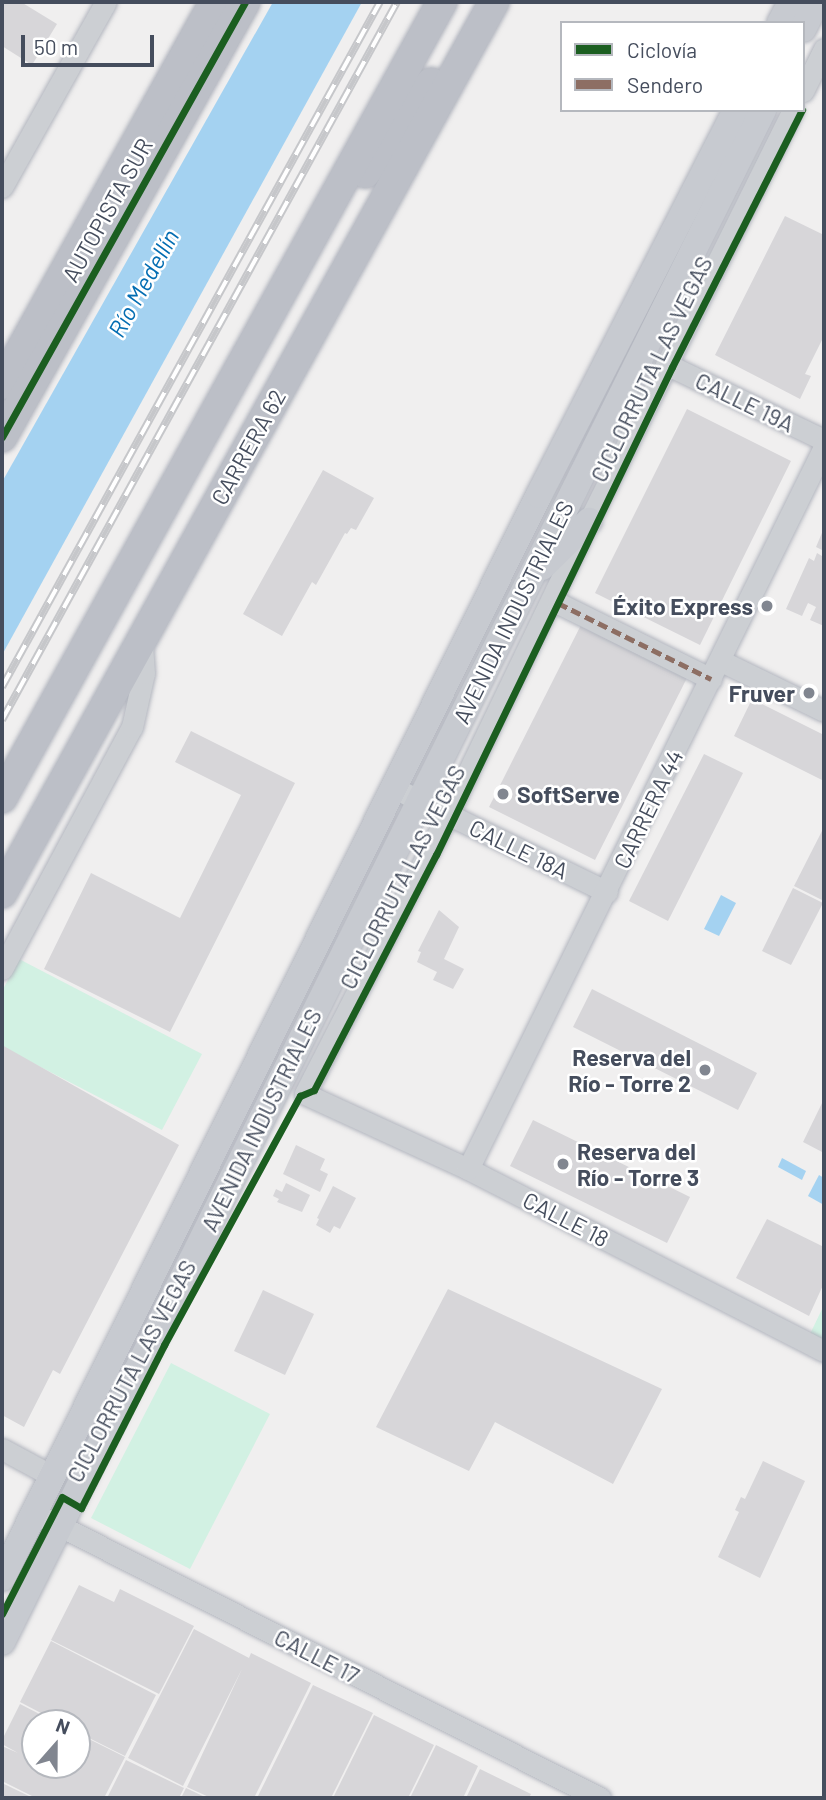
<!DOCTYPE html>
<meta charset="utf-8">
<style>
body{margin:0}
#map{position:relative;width:826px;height:1800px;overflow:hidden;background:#f0efef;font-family:Barlow,sans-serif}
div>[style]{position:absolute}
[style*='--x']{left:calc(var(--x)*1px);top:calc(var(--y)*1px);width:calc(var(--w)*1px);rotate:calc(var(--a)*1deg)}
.green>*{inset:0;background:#d2f1e3}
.water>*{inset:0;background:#a4d2f1}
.building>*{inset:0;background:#d7d6d9}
.roads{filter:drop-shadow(0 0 2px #b3b6bf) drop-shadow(0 0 2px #b3b6bf)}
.minor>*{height:21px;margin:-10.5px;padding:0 10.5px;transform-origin:10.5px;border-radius:10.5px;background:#cccfd3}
.major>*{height:26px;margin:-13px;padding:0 13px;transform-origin:13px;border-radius:13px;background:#c7cad0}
.highway>*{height:30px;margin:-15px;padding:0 15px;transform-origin:15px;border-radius:15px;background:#bcbfc7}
.rail>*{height:8px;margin-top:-4px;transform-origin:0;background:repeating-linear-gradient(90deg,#fff 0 16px,#c6c7ca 0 32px);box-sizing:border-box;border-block:2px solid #c6c7ca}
.quiet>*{height:5px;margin-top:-2.5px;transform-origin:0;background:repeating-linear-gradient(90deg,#8d6e63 0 10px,transparent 0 15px)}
.cycleway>*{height:7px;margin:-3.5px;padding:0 3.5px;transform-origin:3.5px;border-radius:3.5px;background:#1b5e20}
.dots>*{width:19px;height:19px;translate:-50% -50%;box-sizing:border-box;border:4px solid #fff;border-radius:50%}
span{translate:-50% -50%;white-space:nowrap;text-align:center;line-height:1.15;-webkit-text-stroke:5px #fff;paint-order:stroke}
.street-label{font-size:23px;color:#454d5d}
.poi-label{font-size:23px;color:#454d5d;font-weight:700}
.right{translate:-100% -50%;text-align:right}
.left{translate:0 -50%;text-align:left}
.water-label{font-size:24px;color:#036db2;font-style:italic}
.frame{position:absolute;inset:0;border:4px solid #454d5d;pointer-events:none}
.legend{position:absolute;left:560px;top:21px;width:245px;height:91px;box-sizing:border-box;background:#fff;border:2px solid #b5b8be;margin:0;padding:9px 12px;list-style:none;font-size:21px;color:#454d5d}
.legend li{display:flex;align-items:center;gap:14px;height:35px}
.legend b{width:35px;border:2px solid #b5b8be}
.north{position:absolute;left:21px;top:1709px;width:70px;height:70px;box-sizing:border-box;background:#fff;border:2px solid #b5b8be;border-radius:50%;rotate:21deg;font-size:19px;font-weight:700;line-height:28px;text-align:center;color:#454d5d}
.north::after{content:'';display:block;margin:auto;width:24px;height:32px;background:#818690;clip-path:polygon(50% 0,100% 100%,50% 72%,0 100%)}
.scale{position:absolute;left:21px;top:35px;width:133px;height:32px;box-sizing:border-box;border:4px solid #454d5d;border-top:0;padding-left:9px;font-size:21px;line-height:24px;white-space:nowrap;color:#454d5d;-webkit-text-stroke:5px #fff;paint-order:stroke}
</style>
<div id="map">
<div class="green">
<i style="clip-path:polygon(19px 959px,202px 1054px,162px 1130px,2px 1047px,2px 991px)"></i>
<i style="clip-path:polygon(824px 1305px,824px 1342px,810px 1334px)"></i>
<i style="clip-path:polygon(171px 1363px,270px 1414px,190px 1569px,91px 1518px)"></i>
</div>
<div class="water">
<i style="clip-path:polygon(273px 2px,362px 2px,2px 655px,2px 482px)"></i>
<i style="clip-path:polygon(721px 895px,736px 903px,719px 936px,704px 929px)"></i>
<i style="clip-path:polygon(782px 1158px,806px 1171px,802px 1180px,778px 1167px)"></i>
<i style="clip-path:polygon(819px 1175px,824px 1178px,824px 1205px,808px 1196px)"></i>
</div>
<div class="building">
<i style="clip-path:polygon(2px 2px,21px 2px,57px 24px,32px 65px,2px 46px)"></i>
<i style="clip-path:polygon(785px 216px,824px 235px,824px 336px,805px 374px,811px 376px,800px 399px,715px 355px)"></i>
<i style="clip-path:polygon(687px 409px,791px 461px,700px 645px,595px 593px)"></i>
<i style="clip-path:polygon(323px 470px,374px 498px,356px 530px,351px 528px,347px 534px,345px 533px,316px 585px,312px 582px,282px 636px,243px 614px)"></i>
<i style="clip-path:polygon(824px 528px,824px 551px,816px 547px)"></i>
<i style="clip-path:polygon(824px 551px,824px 626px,810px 620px,816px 607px,808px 603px,802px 616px,786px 609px,809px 558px,814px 561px,817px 553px,822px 556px)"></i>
<i style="clip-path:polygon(582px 623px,688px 676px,595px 860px,489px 807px)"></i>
<i style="clip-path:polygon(752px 699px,824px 735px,824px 781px,734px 736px)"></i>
<i style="clip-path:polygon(191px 731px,295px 783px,170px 1032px,44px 969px,91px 873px,180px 918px,241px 795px,175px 762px)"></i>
<i style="clip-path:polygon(704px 754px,743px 773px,668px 921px,629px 901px)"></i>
<i style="clip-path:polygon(824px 827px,824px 901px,794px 886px)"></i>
<i style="clip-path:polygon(793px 888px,823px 903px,791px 965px,762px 951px)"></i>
<i style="clip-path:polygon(439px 910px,459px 927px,444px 959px,464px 969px,453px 989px,433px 980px,437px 972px,417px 962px,421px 952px,418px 951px)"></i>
<i style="clip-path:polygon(592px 989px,757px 1073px,738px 1110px,573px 1027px)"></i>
<i style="clip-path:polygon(2px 1045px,179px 1145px,60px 1374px,53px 1370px,24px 1427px,2px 1415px)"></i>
<i style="clip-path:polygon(824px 1099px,824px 1153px,803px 1142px)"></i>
<i style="clip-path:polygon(533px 1120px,690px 1197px,667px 1243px,510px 1166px)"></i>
<i style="clip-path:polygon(296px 1145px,325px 1159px,320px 1170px,328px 1174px,320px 1192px,283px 1174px)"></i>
<i style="clip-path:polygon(286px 1183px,310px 1195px,302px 1212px,277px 1202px,279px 1199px,273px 1196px,276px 1189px,282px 1192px)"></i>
<i style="clip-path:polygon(333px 1186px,356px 1198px,340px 1229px,334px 1226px,330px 1233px,316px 1225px,319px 1219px,317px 1218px)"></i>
<i style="clip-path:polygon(767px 1219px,824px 1247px,824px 1283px,809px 1316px,736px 1278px)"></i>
<i style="clip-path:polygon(448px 1289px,662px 1389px,613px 1484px,495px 1422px,469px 1471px,376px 1427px)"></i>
<i style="clip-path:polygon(263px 1290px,314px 1314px,285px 1375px,234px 1351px)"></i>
<i style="clip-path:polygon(763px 1461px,805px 1481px,760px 1578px,718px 1557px,739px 1512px,735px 1510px,741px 1497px,745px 1499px)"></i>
<i style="clip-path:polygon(79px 1585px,114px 1602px,120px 1589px,194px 1626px,159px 1694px,51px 1640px)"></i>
<i style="clip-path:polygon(194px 1629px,249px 1658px,251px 1653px,311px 1683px,254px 1798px,211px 1798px,187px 1787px,242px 1669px,183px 1786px,128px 1758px)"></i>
<i style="clip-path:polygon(51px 1641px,156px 1695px,125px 1756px,77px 1732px,77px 1723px,60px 1723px,20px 1702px)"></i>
<i style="clip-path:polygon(313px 1685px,373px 1713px,331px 1798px,257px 1798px)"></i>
<i style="clip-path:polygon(20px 1704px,57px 1723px,35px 1723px,35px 1765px,77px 1765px,77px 1733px,125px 1757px,104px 1798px,36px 1798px,2px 1781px,2px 1746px,18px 1753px,2px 1744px,2px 1740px)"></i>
<i style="clip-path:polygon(374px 1715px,434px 1745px,408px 1798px,333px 1798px)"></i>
<i style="clip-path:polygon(436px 1745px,478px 1766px,463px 1798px,410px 1798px)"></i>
<i style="clip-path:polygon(126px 1760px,184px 1788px,179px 1798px,107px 1798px)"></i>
<i style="clip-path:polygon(480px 1769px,531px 1794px,529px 1798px,466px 1798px)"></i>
<i style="clip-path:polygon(2px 1783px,33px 1798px,2px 1798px)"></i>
<i style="clip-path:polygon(186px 1788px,207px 1798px,181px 1798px)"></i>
</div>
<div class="roads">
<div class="minor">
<i style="--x:803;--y:91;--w:47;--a:-63.4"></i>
<i style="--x:793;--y:110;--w:459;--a:116.4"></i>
<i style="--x:589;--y:521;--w:325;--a:115.7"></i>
<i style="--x:448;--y:814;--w:314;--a:117.1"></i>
<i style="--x:305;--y:1094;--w:179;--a:24.7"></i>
<i style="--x:468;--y:1169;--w:400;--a:27.1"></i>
<i style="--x:2;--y:187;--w:212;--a:-60.7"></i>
<i style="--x:666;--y:364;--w:175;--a:25.7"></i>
<i style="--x:558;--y:603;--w:171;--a:26.4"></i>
<i style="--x:721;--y:661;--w:114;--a:25.9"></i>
<i style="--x:394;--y:788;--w:237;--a:26"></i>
<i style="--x:2;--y:969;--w:275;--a:-61.8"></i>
<i style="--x:132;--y:727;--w:55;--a:-77.5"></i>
<i style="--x:144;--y:673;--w:32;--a:-94"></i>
<i style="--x:468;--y:1169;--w:805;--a:-63.75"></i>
<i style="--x:2;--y:1449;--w:57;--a:28.4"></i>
<i style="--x:34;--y:1513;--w:634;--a:26.73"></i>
</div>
<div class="major">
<i style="--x:780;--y:23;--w:24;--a:-62"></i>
<i style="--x:803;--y:29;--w:30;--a:-63"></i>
<i style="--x:542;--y:567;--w:66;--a:-44.4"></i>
<i style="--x:2;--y:1578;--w:1209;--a:-63.63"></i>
<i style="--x:539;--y:495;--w:432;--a:-62.9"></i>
<i style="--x:2;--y:1642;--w:1711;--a:-63.58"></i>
</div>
<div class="highway">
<i style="--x:365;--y:173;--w:112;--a:-53.7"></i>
<i style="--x:2;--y:384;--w:437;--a:-60.9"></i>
<i style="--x:2;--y:437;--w:498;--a:-60.8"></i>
<i style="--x:2;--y:798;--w:910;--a:-61.07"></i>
<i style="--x:2;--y:893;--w:1018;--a:-61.09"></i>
</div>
</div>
<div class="rail">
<i style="--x:2;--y:687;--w:782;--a:-61.11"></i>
<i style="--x:2;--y:720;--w:819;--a:-61.18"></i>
</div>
<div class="quiet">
<i style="--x:558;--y:603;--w:171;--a:26.4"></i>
</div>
<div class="cycleway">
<i style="--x:2;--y:437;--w:498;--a:-60.8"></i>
<i style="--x:2;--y:1614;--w:131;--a:-62.9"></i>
<i style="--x:62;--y:1497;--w:22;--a:30"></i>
<i style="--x:81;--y:1508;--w:183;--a:-63"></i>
<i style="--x:164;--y:1345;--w:284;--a:-61.4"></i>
<i style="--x:300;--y:1096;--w:15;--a:-23"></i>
<i style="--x:314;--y:1090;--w:265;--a:-62.6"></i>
<i style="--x:436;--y:855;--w:542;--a:-64.19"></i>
<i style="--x:672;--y:367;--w:288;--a:-63.2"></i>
</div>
<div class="dots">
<i style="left:767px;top:606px;background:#818690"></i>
<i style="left:809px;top:693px;background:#818690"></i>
<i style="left:503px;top:794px;background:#818690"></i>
<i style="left:705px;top:1070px;background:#818690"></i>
<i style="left:563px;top:1164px;background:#818690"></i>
</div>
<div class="street-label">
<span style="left:107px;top:210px;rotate:-61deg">AUTOPISTA SUR</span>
<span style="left:651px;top:369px;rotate:-64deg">CICLORRUTA LAS VEGAS</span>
<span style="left:745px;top:402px;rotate:26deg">CALLE 19A</span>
<span style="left:248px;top:447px;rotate:-61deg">CARRERA 62</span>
<span style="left:513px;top:612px;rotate:-64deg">AVENIDA INDUSTRIALES</span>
<span style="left:648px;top:809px;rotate:-64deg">CARRERA 44</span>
<span style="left:519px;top:849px;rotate:26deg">CALLE 18A</span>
<span style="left:402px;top:877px;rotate:-63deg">CICLORRUTA LAS VEGAS</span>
<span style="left:261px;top:1120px;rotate:-64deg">AVENIDA INDUSTRIALES</span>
<span style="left:566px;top:1219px;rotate:27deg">CALLE 18</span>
<span style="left:131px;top:1371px;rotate:-62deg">CICLORRUTA LAS VEGAS</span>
<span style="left:317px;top:1656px;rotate:27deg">CALLE 17</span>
</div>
<div class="poi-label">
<span class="right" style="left:753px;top:606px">Éxito Express</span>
<span class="right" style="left:795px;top:693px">Fruver</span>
<span class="left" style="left:517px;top:794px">SoftServe</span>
<span class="right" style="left:691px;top:1070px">Reserva del<br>Río - Torre 2</span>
<span class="left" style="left:577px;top:1164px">Reserva del<br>Río - Torre 3</span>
</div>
<div class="water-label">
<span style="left:143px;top:283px;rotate:-61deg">Río Medellín</span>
</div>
<div class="frame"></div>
<ul class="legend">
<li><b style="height:9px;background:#1b5e20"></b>Ciclovía</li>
<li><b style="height:9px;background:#8d6e63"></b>Sendero</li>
</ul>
<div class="north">N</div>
<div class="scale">50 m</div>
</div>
